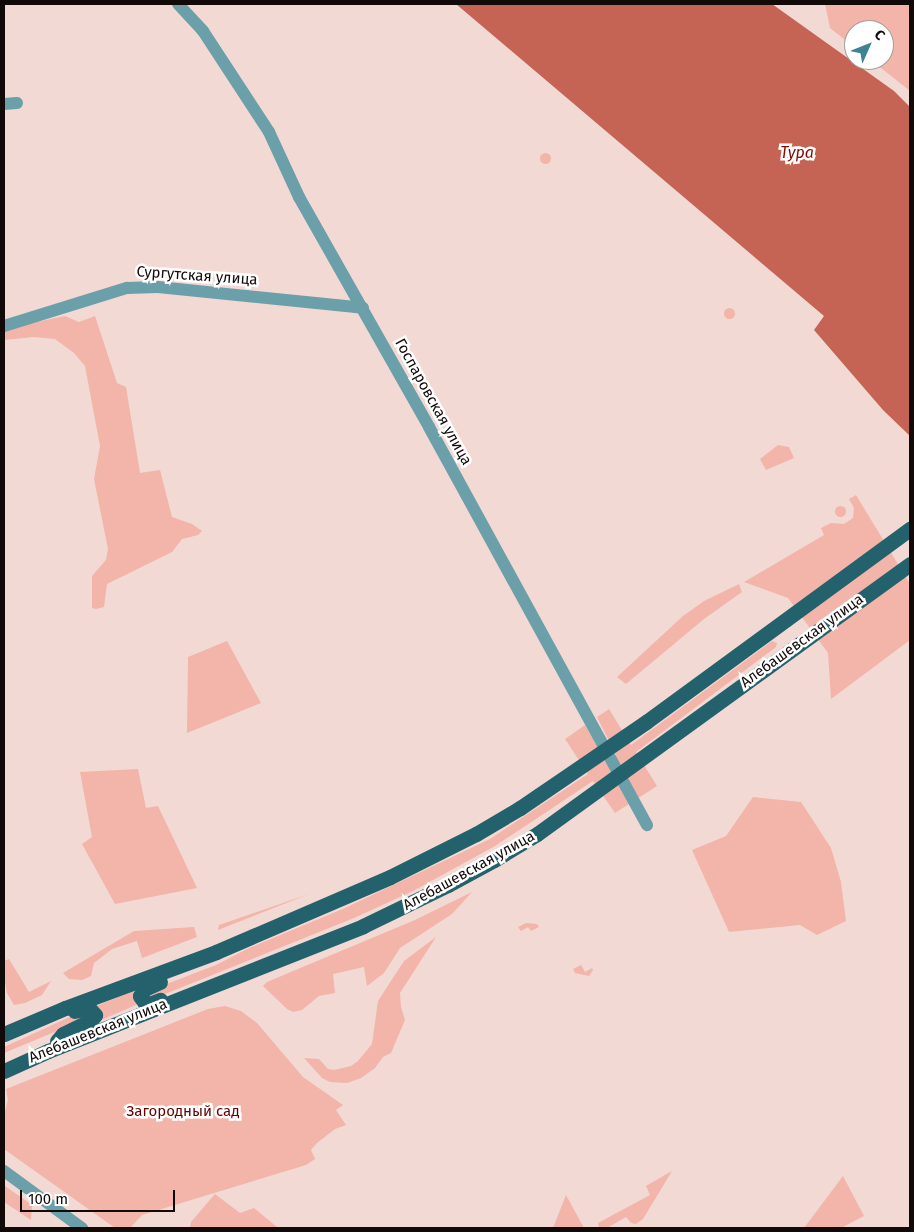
<!DOCTYPE html>
<meta charset="utf-8">
<style>
body{margin:0}
#map{position:relative;width:914px;height:1232px;overflow:hidden;background:#f2d9d4;font-family:"Fira Sans",sans-serif}
div>[style]{position:absolute}
[style*='--x']{left:calc(var(--x)*1px);top:calc(var(--y)*1px);width:calc(var(--w)*1px);rotate:calc(var(--a)*1deg)}
.green>*{inset:0;background:#f3b4a9}
.round{border-radius:50%}
.water>*{inset:0;background:#c56354}
.minor>*{height:12px;margin:-6px;padding:0 6px;transform-origin:6px;border-radius:6px;background:#6b9fa9}
.major>*{height:15px;margin:-7.5px;padding:0 7.5px;transform-origin:7.5px;border-radius:7.5px;background:#23626c}
span{translate:-50% -50%;white-space:nowrap;text-align:center;line-height:1.15;-webkit-text-stroke:5px #fff;paint-order:stroke}
.street-label{font-size:15px;color:#120a08}
.park-label{font-size:15px;color:#620300}
.water-label{font-size:16px;color:#870800;font-style:italic}
.frame{position:absolute;inset:0;border:5px solid #120a08;pointer-events:none}
.north{position:absolute;left:844px;top:20px;width:50px;height:50px;box-sizing:border-box;background:#fff;border:1px solid #a09d9c;border-radius:50%;rotate:46deg;font-size:14px;font-weight:700;line-height:20px;text-align:center;color:#120a08}
.north::after{content:'';display:block;margin:auto;width:18px;height:22px;background:#3e8490;clip-path:polygon(50% 0,100% 100%,50% 72%,0 100%)}
.scale{position:absolute;left:20px;top:1190px;width:155px;height:22px;box-sizing:border-box;border:2px solid #120a08;border-top:0;padding-left:6px;font-size:15px;line-height:18px;white-space:nowrap;color:#120a08;-webkit-text-stroke:4px #fff;paint-order:stroke}
</style>
<div id="map">
<div class="green">
<i style="clip-path:polygon(825px 4px,910px 4px,910px 91px,871px 60px,884px 60px,884px 30px,854px 30px,854px 47px,830px 28px)"></i>
<i class="round" style="left:539.5px;top:152.5px;width:11px;height:11px"></i>
<i class="round" style="left:723.5px;top:307.5px;width:11px;height:11px"></i>
<i style="clip-path:polygon(65px 316px,79px 322px,95px 316px,117px 383px,126px 387px,140px 473px,160px 470px,172px 517px,192px 524px,202px 531px,198px 535px,182px 539px,172px 552px,107px 584px,104px 607px,96px 609px,92px 608px,92px 576px,106px 560px,108px 549px,94px 479px,100px 446px,85px 366px,74px 353px,55px 339px,34px 337px,4px 340px,4px 329px)"></i>
<i style="clip-path:polygon(778px 445px,789px 447px,794px 458px,766px 470px,760px 459px)"></i>
<i style="clip-path:polygon(856px 495px,910px 584px,910px 640px,831px 699px,828px 653px,788px 598px,744px 582px,824px 535px,821px 528px,831px 523px,844px 524px,853px 518px,854px 508px,849px 499px)"></i>
<i class="round" style="left:834.5px;top:505.5px;width:11px;height:11px"></i>
<i style="clip-path:polygon(739px 584px,742px 592px,704px 619px,626px 684px,617px 677px,683px 616px,704px 601px)"></i>
<i style="clip-path:polygon(227px 641px,261px 703px,187px 733px,188px 657px)"></i>
<i style="clip-path:polygon(772px 641px,777px 643px,776px 647px,636px 752px,657px 786px,615px 813px,593px 781px,495px 846px,413px 891px,354px 918px,150px 1000px,146px 992px,216px 965px,247px 949px,345px 908px,490px 839px,588px 774px,565px 739px,585px 725px,606px 762px,616px 755px,597px 717px,609px 709px,631px 745px)"></i>
<i style="clip-path:polygon(138px 769px,146px 808px,158px 806px,197px 888px,115px 904px,82px 844px,92px 837px,80px 772px)"></i>
<i style="clip-path:polygon(753px 797px,801px 802px,831px 848px,841px 882px,846px 921px,817px 935px,800px 925px,729px 932px,692px 850px,726px 836px)"></i>
<i style="clip-path:polygon(472px 892px,452px 914px,400px 948px,384px 973px,367px 986px,364px 967px,333px 974px,335px 993px,319px 996px,302px 1010px,293px 1012px,287px 1009px,263px 986px,267px 982px,415px 920px)"></i>
<i style="clip-path:polygon(309px 894px,218px 930px,219px 925px)"></i>
<i style="clip-path:polygon(526px 923px,537px 924px,539px 927px,531px 931px,528px 927px,521px 931px,518px 927px)"></i>
<i style="clip-path:polygon(194px 927px,197px 937px,142px 958px,137px 941px,112px 949px,94px 963px,91px 976px,82px 980px,69px 979px,63px 973px,134px 931px)"></i>
<i style="clip-path:polygon(436px 937px,400px 993px,401px 1007px,405px 1020px,391px 1053px,383px 1057px,375px 1068px,361px 1078px,347px 1083px,330px 1082px,322px 1078px,304px 1058px,319px 1059px,328px 1069px,334px 1070px,351px 1066px,358px 1061px,372px 1044px,378px 1001px,404px 961px)"></i>
<i style="clip-path:polygon(9px 959px,29px 992px,51px 981px,42px 995px,25px 1003px,14px 1005px,7px 993px,4px 978px,4px 961px)"></i>
<i style="clip-path:polygon(581px 965px,585px 972px,592px 968px,593px 970px,589px 976px,575px 973px,573px 969px)"></i>
<i style="clip-path:polygon(137px 990px,138px 1004px,99px 1021px,96px 1006px)"></i>
<i style="clip-path:polygon(225px 1006px,241px 1011px,257px 1023px,303px 1077px,343px 1105px,336px 1110px,346px 1125px,335px 1129px,317px 1143px,311px 1150px,315px 1159px,306px 1165px,142px 1215px,130px 1228px,115px 1228px,4px 1149px,4px 1115px,8px 1100px,6px 1089px,208px 1009px)"></i>
<i style="clip-path:polygon(83px 1011px,88px 1018px,4px 1053px,4px 1047px)"></i>
<i style="clip-path:polygon(672px 1171px,643px 1219px,636px 1224px,631px 1223px,626px 1217px,607px 1228px,599px 1228px,598px 1223px,650px 1195px,646px 1186px)"></i>
<i style="clip-path:polygon(843px 1176px,864px 1216px,841px 1228px,804px 1228px)"></i>
<i style="clip-path:polygon(5px 1186px,32px 1205px,31px 1220px,4px 1202px)"></i>
<i style="clip-path:polygon(215px 1194px,240px 1213px,254px 1208px,277px 1227px,190px 1228px,191px 1222px)"></i>
<i style="clip-path:polygon(566px 1195px,584px 1228px,553px 1228px)"></i>
</div>
<div class="water">
<i style="clip-path:polygon(456px 4px,772px 4px,894px 91px,910px 107px,910px 436px,883px 410px,814px 330px,824px 316px)"></i>
</div>
<div class="minor">
<i style="--x:178;--y:4;--w:37;--a:47"></i>
<i style="--x:203;--y:31;--w:121;--a:56.8"></i>
<i style="--x:269;--y:132;--w:72;--a:65.2"></i>
<i style="--x:299;--y:197;--w:264;--a:60.5"></i>
<i style="--x:429;--y:427;--w:454;--a:61.3"></i>
<i style="--x:4;--y:104;--w:13;--a:-4"></i>
<i style="--x:4;--y:326;--w:129;--a:-17.2"></i>
<i style="--x:127;--y:288;--w:31;--a:-2"></i>
<i style="--x:158;--y:287;--w:206;--a:5.8"></i>
<i style="--x:4;--y:1171;--w:97;--a:36.2"></i>
</div>
<div class="major">
<i style="--x:160;--y:982;--w:17;--a:156"></i>
<i style="--x:144;--y:989;--w:8;--a:120"></i>
<i style="--x:140;--y:996;--w:9;--a:54"></i>
<i style="--x:145;--y:1003;--w:4;--a:14"></i>
<i style="--x:149;--y:1004;--w:12;--a:-20"></i>
<i style="--x:4;--y:1034;--w:66;--a:-23.1"></i>
<i style="--x:65;--y:1008;--w:161;--a:-20.3"></i>
<i style="--x:216;--y:952;--w:189;--a:-23.3"></i>
<i style="--x:390;--y:877;--w:96;--a:-26.6"></i>
<i style="--x:476;--y:834;--w:51;--a:-30.6"></i>
<i style="--x:520;--y:808;--w:153;--a:-34.3"></i>
<i style="--x:646;--y:722;--w:327;--a:-36.2"></i>
<i style="--x:57;--y:1041;--w:9;--a:-49"></i>
<i style="--x:63;--y:1034;--w:30;--a:-26"></i>
<i style="--x:90;--y:1021;--w:8;--a:-50"></i>
<i style="--x:95;--y:1015;--w:9;--a:-131"></i>
<i style="--x:89;--y:1008;--w:15;--a:169"></i>
<i style="--x:4;--y:1071;--w:48;--a:-24.4"></i>
<i style="--x:48;--y:1051;--w:339;--a:-21.6"></i>
<i style="--x:363;--y:926;--w:94;--a:-25.8"></i>
<i style="--x:448;--y:885;--w:52;--a:-28.5"></i>
<i style="--x:494;--y:860;--w:50;--a:-31.2"></i>
<i style="--x:537;--y:834;--w:460;--a:-35.9"></i>
</div>
<div class="street-label">
<span style="left:197px;top:276px;rotate:4deg">Сургутская улица</span>
<span style="left:433px;top:402px;rotate:61deg">Госпаровская улица</span>
<span style="left:802px;top:641px;rotate:-36deg">Алебашевская улица</span>
<span style="left:469px;top:871px;rotate:-29deg">Алебашевская улица</span>
<span style="left:98px;top:1031px;rotate:-22deg">Алебашевская улица</span>
</div>
<div class="park-label">
<span style="left:183px;top:1112px">Загородный сад</span>
</div>
<div class="water-label">
<span style="left:797px;top:153px">Тура</span>
</div>
<div class="frame"></div>
<div class="north">С</div>
<div class="scale">100 m</div>
</div>
